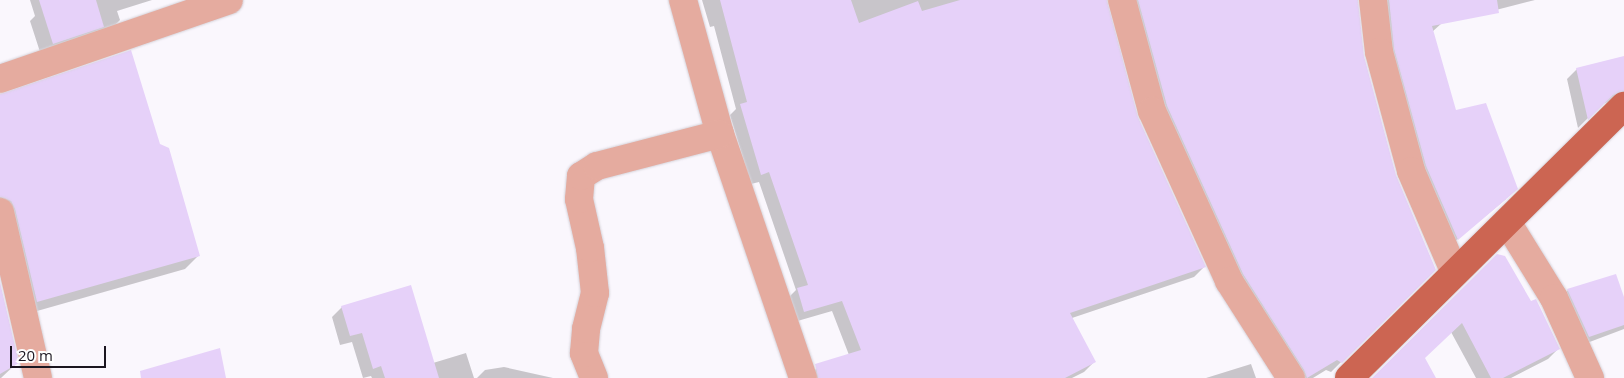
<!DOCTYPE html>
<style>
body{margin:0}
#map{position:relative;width:1624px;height:378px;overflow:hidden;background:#faf7fd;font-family:"Open Sans",sans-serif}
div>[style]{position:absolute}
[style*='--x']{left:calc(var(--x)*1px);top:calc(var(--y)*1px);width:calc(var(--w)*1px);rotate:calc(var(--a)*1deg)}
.shadow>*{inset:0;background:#0003}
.building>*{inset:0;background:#e6d1f9}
.roads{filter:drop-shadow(0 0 1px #d6d3da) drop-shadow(0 0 1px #d6d3da)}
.minor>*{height:28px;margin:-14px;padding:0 14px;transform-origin:14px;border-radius:14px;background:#e5ab9f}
.major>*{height:28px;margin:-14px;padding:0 14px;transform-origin:14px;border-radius:14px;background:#cc6552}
span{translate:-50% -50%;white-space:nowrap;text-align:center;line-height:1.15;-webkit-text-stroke:4px #fff;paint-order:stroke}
.scale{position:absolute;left:10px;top:346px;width:96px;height:22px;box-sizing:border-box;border:2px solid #1b1620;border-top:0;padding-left:6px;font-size:15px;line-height:18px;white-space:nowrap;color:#1b1620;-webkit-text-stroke:4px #fff;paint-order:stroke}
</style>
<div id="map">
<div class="shadow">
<i style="clip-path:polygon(30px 0,152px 0,117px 11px,120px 20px,108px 32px,41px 55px,30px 21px,35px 16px)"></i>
<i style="clip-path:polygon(702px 0,1106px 0,1136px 116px,1204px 267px,1194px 277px,1072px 318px,1094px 362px,1084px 372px,1072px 378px,813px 378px,812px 373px,822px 363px,849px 355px,832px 311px,794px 322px,787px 299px,796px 290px,759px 182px,751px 184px,730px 115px,736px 109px,714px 26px,710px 27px)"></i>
<i style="clip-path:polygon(1124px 0,1356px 0,1363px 56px,1395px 176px,1435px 269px,1331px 372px,1326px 370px,1313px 378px,1293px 378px,1233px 284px)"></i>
<i style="clip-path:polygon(1375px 0,1440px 0,1442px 23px,1432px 32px,1455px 111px,1506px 199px,1447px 248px)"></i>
<i style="clip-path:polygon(1490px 0,1535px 0,1492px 11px)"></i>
<i style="clip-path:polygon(1624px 57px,1624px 97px,1602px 104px,1578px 128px,1567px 79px,1577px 69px)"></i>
<i style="clip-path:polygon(0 95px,159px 145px,199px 255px,185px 269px,23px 315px,0 219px)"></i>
<i style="clip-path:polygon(1497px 255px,1530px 302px,1558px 349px,1548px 359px,1511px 378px,1476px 378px,1451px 332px,1423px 358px,1423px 378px,1373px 378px)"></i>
<i style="clip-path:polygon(0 288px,17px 363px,1px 378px,0 378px)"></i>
<i style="clip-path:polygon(1568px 290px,1624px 301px,1624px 329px,1579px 346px,1558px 301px)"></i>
<i style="clip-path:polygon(342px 307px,433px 363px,466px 353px,474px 378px,372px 378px,371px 376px,363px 378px,352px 342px,340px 345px,332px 317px)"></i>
<i style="clip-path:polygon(1251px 364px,1256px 378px,1206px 378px)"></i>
<i style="clip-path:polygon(504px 367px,553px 378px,477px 378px,485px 370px)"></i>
</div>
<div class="building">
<i style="clip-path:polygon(39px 0,96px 0,104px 27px,53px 44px)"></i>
<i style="clip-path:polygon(720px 0,851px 0,859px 23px,918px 1px,922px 11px,960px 0,1107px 0,1138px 117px,1206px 267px,1070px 313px,1096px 362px,1065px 378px,818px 378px,815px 364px,861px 350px,842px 301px,804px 312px,797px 288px,808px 285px,769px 172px,761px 175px,740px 104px,747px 102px)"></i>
<i style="clip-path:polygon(1138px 0,1358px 0,1364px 56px,1396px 175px,1436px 270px,1342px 363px,1337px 360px,1307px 378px,1304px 370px,1243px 274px,1167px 106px)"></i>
<i style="clip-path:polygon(1389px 0,1497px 0,1499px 13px,1432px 26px,1456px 110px,1486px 103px,1518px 189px,1458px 240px,1426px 166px,1394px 49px)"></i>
<i style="clip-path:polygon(131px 50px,160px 144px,169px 148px,200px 256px,37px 302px,15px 209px,11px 201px,0 197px,0 94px)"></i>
<i style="clip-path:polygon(1624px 56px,1624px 91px,1613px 95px,1588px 120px,1576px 68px)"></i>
<i style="clip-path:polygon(1497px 254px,1505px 256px,1531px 301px,1536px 299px,1560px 349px,1503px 378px,1491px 378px,1462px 323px,1425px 358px,1436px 378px,1372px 378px)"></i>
<i style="clip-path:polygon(1616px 274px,1624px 297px,1624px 325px,1589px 337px,1567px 289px)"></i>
<i style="clip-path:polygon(0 282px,19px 363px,0 374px)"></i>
<i style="clip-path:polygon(411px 285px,439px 378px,385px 378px,381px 366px,373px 369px,362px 333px,350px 336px,341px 306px)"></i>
<i style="clip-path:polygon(220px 348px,226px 378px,141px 378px,140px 371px)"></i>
</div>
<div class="roads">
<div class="minor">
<i style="--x:683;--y:0;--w:139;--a:74.6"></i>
<i style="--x:720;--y:134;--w:258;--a:71.2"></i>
<i style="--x:1122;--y:0;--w:115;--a:74.9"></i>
<i style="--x:1152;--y:111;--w:187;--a:65.6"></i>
<i style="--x:1229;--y:281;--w:115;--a:57.4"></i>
<i style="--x:1373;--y:0;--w:52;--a:83.4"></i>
<i style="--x:1379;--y:52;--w:123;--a:74.9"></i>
<i style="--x:1411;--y:171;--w:111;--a:66.7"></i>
<i style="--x:0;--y:79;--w:242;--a:-19"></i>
<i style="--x:0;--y:212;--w:170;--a:77.1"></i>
<i style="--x:1507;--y:222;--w:89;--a:58.3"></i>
<i style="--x:1554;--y:298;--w:88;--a:65.8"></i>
<i style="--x:594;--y:378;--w:27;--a:-112"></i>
<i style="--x:584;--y:353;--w:24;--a:-85"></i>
<i style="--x:586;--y:329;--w:37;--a:-76"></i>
<i style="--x:595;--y:293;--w:45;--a:-96.3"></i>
<i style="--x:590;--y:248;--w:50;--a:-102.7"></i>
<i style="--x:579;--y:199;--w:23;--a:-85"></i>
<i style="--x:581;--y:176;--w:19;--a:-32"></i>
<i style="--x:597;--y:166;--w:127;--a:-14.6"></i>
</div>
<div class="major">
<i style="--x:1349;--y:378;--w:387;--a:-44.7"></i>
</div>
</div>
<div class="scale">20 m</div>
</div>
